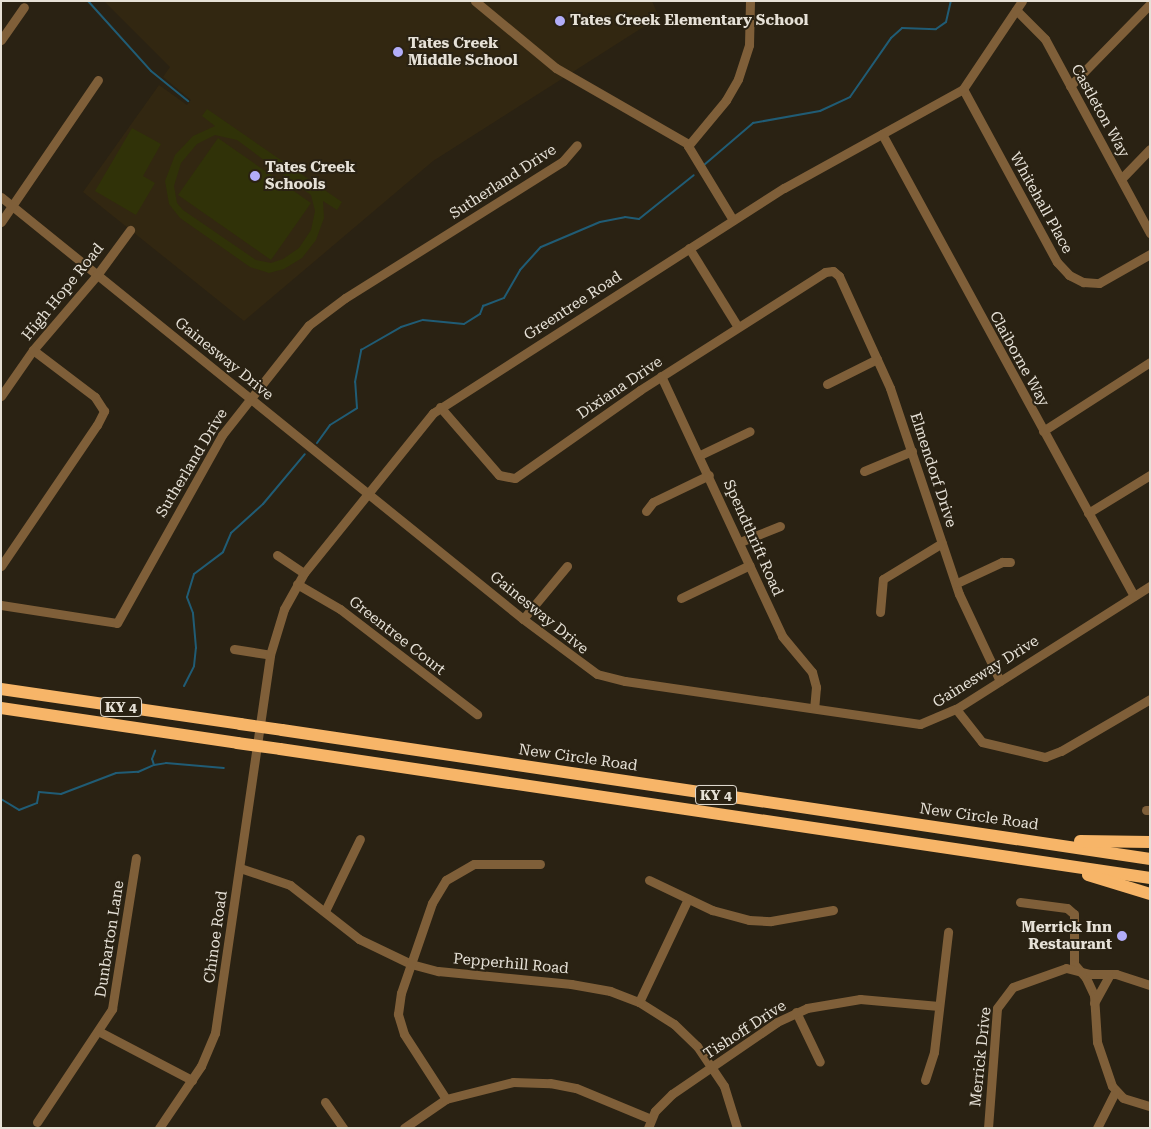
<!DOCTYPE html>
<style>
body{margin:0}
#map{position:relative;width:1151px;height:1129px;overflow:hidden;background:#2a2213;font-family:"Roboto Serif",serif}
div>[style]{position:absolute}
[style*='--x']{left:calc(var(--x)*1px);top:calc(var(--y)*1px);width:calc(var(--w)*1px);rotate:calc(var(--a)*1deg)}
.built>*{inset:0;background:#322711}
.green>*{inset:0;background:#303208}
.stream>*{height:2px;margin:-1px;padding:0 1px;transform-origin:1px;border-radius:1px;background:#205c75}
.minor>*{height:9px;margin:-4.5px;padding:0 4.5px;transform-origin:4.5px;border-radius:4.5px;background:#7f5f39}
.highway>*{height:12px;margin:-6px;padding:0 6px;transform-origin:6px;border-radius:6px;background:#f7b568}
.highway-bridge>*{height:12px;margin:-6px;padding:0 6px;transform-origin:6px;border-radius:6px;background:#f7b568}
.dots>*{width:14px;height:14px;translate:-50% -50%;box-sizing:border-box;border:2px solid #2a2213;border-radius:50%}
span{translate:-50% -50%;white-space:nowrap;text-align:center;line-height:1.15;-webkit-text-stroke:4px #2a2213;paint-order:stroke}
.shield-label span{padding:1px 4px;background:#2a2213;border:1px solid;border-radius:4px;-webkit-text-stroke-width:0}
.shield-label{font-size:14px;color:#e6e1d7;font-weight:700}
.poi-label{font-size:15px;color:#e6e1d7;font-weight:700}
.left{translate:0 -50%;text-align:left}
.right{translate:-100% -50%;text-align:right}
.street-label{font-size:15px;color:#e6e1d7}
.frame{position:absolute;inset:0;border:2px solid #e6e1d7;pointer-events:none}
</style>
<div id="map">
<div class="built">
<i style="clip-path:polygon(104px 1px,652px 1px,659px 17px,433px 161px,244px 321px,83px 192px,159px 85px,187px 105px,191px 100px,163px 77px,170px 67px)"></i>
</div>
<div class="green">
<i style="clip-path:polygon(evenodd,207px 109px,342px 202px,337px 210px,323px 201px,324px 218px,316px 240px,302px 258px,284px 269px,269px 273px,250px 267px,180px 218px,169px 204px,165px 181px,175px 155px,193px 136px,215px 126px,202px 116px,207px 109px,215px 135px,237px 140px,311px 195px,315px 211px,311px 230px,299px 248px,283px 259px,271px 263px,256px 260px,183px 210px,177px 203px,174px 186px,181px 163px,197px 144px,215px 135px)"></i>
<i style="clip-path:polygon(132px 128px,161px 144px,143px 176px,155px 183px,136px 215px,95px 191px)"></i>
<i style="clip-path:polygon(218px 138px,311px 203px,271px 260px,178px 195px)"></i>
</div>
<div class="stream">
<i style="--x:88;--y:1;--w:94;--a:48"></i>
<i style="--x:151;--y:71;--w:48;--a:39"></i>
<i style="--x:704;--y:165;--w:65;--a:-40.6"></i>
<i style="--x:753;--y:123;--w:68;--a:-10.2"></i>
<i style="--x:820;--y:111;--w:33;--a:-25"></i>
<i style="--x:850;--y:97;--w:72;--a:-55.2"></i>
<i style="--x:891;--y:38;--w:15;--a:-42"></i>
<i style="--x:902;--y:28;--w:34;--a:2"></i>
<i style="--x:936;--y:29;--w:12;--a:-35"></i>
<i style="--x:946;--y:22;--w:22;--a:-77"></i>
<i style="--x:317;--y:443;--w:22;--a:-54"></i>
<i style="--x:330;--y:425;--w:32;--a:-32"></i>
<i style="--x:357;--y:408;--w:26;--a:-94"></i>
<i style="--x:355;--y:382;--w:33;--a:-79"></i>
<i style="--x:361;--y:350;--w:46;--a:-29.9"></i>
<i style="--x:401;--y:327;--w:23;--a:-18"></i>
<i style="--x:423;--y:320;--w:41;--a:5.6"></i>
<i style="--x:464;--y:324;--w:19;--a:-32"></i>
<i style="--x:480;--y:314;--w:9;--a:-69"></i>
<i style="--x:483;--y:306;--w:22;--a:-21"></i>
<i style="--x:504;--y:298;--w:32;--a:-60"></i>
<i style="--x:520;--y:270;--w:31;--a:-48"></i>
<i style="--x:541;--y:247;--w:64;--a:-23"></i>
<i style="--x:600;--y:222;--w:25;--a:-11"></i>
<i style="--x:625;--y:217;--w:14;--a:8"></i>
<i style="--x:639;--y:219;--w:70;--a:-38.7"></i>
<i style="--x:184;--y:686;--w:22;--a:-63"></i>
<i style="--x:194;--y:666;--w:18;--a:-84"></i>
<i style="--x:196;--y:648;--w:35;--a:-95"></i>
<i style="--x:193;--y:613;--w:17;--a:-111"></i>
<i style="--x:187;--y:597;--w:24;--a:-73"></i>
<i style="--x:194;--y:574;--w:36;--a:-37"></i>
<i style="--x:223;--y:552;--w:21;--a:-67"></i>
<i style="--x:231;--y:533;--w:43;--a:-42.2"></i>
<i style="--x:263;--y:504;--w:65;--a:-50"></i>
<i style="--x:154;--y:765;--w:12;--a:-9"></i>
<i style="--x:166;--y:763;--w:58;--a:4.9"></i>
<i style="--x:1;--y:799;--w:21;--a:31"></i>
<i style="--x:19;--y:810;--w:19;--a:-21"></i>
<i style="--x:37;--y:803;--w:11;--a:-80"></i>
<i style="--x:39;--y:792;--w:22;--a:5"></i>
<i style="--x:61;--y:794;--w:59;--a:-20.9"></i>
<i style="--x:116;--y:773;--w:22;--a:-3"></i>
<i style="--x:138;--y:772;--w:17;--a:-24"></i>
<i style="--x:154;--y:765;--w:6;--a:-108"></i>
<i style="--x:152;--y:759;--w:9;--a:-69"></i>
</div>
<div class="minor">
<i style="--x:475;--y:1;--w:105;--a:39.6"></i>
<i style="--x:556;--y:68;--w:152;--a:29.9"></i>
<i style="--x:1016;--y:10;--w:41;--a:45"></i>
<i style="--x:1045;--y:39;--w:221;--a:61.6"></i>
<i style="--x:1;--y:40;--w:40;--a:-55.1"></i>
<i style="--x:1070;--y:86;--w:115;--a:-45.7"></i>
<i style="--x:963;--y:89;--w:197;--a:61.5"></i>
<i style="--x:1057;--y:262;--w:18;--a:47"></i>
<i style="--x:1069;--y:275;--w:16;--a:27"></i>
<i style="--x:1083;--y:282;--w:16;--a:4"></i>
<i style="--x:1099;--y:283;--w:59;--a:-29.6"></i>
<i style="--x:882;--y:134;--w:526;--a:61.39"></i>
<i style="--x:1122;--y:178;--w:40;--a:-46"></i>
<i style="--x:1;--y:197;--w:671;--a:38.95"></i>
<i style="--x:523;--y:619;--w:92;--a:36.6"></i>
<i style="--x:597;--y:674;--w:29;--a:14"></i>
<i style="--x:625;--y:681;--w:298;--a:8.3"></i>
<i style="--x:920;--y:724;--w:39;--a:-23"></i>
<i style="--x:956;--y:709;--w:230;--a:-32.4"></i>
<i style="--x:733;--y:220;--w:87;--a:-121.3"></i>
<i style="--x:688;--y:146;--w:60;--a:-50.4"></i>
<i style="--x:726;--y:100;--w:24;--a:-60"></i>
<i style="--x:738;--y:79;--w:36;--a:-72"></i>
<i style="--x:749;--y:45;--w:44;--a:-88.7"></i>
<i style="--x:1;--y:222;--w:172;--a:-55.7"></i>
<i style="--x:689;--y:248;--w:93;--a:58.2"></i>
<i style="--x:661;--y:376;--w:287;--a:65"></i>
<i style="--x:782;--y:636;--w:47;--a:50.2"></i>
<i style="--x:812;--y:672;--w:16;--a:75"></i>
<i style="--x:816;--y:687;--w:21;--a:95"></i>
<i style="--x:827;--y:384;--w:56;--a:-26.6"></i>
<i style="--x:1;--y:396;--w:56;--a:-55.2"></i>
<i style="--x:33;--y:350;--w:99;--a:-49.5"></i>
<i style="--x:97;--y:275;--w:56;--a:-53.7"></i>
<i style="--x:440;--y:407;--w:90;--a:49.1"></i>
<i style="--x:499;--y:475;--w:16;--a:11"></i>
<i style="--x:515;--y:478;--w:153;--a:-35.1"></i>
<i style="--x:640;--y:390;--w:219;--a:-32.5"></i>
<i style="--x:825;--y:272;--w:8;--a:-7"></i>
<i style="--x:833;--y:271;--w:8;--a:40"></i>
<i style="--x:839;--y:276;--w:123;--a:65.5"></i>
<i style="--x:890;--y:388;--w:217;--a:71.5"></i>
<i style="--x:959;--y:594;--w:96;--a:64.8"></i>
<i style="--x:1043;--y:431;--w:127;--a:-32.8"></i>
<i style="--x:700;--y:455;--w:55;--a:-25.6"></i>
<i style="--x:864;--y:471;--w:52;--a:-22.6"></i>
<i style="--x:646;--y:511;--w:11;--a:-52"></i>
<i style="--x:653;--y:502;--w:62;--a:-25.7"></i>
<i style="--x:1088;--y:513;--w:73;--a:-31.5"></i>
<i style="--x:740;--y:542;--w:43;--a:-21.8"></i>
<i style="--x:277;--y:555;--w:32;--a:34"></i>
<i style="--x:1;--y:566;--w:171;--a:-55.8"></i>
<i style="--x:97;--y:425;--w:16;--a:-63"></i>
<i style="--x:104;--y:411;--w:17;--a:-123"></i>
<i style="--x:95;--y:397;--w:78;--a:-142.8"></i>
<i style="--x:957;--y:583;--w:50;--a:-25"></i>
<i style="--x:1002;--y:562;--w:8;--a:0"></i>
<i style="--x:297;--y:584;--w:50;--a:30.2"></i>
<i style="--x:340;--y:609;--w:173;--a:37.5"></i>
<i style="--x:681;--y:598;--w:76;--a:-25.6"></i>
<i style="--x:1;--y:605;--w:117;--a:8.8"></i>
<i style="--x:117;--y:623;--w:215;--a:-60.8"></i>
<i style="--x:222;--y:435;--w:140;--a:-51.7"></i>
<i style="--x:309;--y:325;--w:45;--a:-36.9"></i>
<i style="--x:345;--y:298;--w:257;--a:-32.1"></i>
<i style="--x:563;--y:161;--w:21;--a:-49"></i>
<i style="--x:880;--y:612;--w:33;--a:-85"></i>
<i style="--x:883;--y:579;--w:69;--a:-31.4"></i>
<i style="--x:523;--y:619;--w:69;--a:-50.3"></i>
<i style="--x:234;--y:649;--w:36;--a:9"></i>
<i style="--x:956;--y:709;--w:42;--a:51.8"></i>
<i style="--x:982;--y:742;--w:65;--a:13.4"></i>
<i style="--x:1045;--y:757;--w:17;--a:-21"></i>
<i style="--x:1061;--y:751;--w:103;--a:-30.3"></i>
<i style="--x:1146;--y:810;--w:4;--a:0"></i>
<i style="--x:240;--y:868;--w:53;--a:18.8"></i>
<i style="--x:290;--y:885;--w:88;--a:38"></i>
<i style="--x:359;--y:939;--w:58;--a:25.7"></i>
<i style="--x:411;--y:964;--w:28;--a:15"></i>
<i style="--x:438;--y:971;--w:134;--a:5.6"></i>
<i style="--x:571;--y:984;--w:40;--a:10"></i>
<i style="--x:610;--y:991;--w:31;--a:21"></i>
<i style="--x:639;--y:1002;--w:41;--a:32.2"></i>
<i style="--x:674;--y:1024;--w:32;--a:44"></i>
<i style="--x:697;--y:1046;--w:48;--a:56"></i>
<i style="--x:724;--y:1086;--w:44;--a:72.8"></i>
<i style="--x:649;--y:880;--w:70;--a:25.5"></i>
<i style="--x:712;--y:910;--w:38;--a:15"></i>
<i style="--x:749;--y:920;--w:22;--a:3"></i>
<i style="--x:771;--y:921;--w:63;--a:-10.1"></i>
<i style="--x:1020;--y:902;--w:47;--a:7.3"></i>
<i style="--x:1067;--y:908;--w:9;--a:41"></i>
<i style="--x:1074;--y:914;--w:50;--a:90"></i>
<i style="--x:1074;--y:964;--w:18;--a:49"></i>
<i style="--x:1086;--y:978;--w:19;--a:65"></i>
<i style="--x:1094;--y:995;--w:47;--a:86.3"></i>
<i style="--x:1097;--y:1042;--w:46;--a:71.2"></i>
<i style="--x:1112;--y:1086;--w:16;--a:47"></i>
<i style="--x:1123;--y:1098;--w:28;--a:17"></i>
<i style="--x:325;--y:911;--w:80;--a:-64.1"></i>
<i style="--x:639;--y:1002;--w:114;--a:-64.6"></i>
<i style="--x:1094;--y:1003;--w:33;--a:-61"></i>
<i style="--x:796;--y:1012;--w:55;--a:64.4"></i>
<i style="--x:100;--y:1032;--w:104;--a:27.6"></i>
<i style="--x:925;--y:1080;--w:29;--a:-72"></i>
<i style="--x:934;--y:1052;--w:121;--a:-83.3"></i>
<i style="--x:446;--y:1099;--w:77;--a:-122.9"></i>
<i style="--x:404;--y:1034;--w:21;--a:-107"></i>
<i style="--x:398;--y:1014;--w:21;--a:-82"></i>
<i style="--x:401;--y:993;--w:95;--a:-71"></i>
<i style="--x:432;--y:903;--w:27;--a:-59"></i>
<i style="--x:446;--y:880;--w:32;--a:-30"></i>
<i style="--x:474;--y:864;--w:66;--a:0"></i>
<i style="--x:325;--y:1102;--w:32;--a:55"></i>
<i style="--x:37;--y:1122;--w:136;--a:-56.4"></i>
<i style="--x:112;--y:1009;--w:153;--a:-81"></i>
<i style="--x:159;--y:1128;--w:75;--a:-55.9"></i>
<i style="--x:201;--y:1066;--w:36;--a:-67"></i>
<i style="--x:215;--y:1033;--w:382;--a:-81.7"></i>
<i style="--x:270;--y:655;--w:48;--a:-73.1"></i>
<i style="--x:284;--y:609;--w:41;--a:-60.9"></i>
<i style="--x:304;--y:573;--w:206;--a:-51.1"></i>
<i style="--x:433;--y:413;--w:417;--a:-32.7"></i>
<i style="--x:784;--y:188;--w:205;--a:-28.9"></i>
<i style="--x:963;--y:89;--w:106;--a:-56.2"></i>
<i style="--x:404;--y:1128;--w:51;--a:-34.6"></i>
<i style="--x:446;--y:1099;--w:69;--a:-14.2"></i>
<i style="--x:513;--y:1082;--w:37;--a:2"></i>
<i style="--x:550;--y:1083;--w:26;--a:11"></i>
<i style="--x:576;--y:1088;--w:81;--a:22.5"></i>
<i style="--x:648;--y:1128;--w:18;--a:-68"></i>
<i style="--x:655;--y:1111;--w:24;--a:-45"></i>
<i style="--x:672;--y:1094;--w:127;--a:-34.4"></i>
<i style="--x:777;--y:1022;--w:33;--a:-25"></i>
<i style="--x:807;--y:1008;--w:54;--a:-9.6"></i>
<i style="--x:860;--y:999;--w:79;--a:5.1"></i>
<i style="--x:988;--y:1128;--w:120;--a:-85.7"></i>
<i style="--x:997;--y:1008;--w:26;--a:-53"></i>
<i style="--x:1013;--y:987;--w:56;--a:-19.7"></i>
<i style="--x:1066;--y:968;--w:25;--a:14"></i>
<i style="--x:1090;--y:974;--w:26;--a:0"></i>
<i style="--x:1116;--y:974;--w:36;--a:18"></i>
<i style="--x:1097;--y:1128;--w:40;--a:-63.4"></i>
</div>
<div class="highway">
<i style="--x:1;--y:689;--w:242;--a:8.3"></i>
<i style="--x:1;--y:708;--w:239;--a:8.4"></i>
<i style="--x:282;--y:730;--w:878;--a:8.45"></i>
<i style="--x:280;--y:749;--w:880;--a:8.43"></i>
<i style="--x:1080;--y:841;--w:70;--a:0.8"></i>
<i style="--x:1088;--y:875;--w:65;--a:17"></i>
</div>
<div class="highway-bridge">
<i style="--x:240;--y:724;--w:42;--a:8.1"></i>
<i style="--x:237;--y:743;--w:43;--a:7.9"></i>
</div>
<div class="dots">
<i style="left:560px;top:21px;background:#b2adf9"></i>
<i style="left:398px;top:52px;background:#b2adf9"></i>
<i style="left:255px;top:176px;background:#b2adf9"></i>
<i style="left:1122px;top:936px;background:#b2adf9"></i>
</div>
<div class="shield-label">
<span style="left:121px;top:707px">KY 4</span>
<span style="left:716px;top:795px">KY 4</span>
</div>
<div class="poi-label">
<span class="left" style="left:570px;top:21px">Tates Creek Elementary School</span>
<span class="left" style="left:408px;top:52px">Tates Creek<br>Middle School</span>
<span class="left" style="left:265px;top:176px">Tates Creek<br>Schools</span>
<span class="right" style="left:1112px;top:936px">Merrick Inn<br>Restaurant</span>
</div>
<div class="street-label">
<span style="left:1100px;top:111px;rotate:61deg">Castleton Way</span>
<span style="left:503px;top:182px;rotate:-33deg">Sutherland Drive</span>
<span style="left:1041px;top:203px;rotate:61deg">Whitehall Place</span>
<span style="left:63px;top:292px;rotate:-51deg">High Hope Road</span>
<span style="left:573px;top:306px;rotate:-33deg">Greentree Road</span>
<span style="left:224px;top:359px;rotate:39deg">Gainesway Drive</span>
<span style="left:1019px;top:359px;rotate:61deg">Claiborne Way</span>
<span style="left:620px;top:388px;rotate:-34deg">Dixiana Drive</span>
<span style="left:192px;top:463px;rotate:-59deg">Sutherland Drive</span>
<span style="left:933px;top:470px;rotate:72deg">Elmendorf Drive</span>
<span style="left:753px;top:538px;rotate:66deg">Spendthrift Road</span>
<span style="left:539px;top:613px;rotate:39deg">Gainesway Drive</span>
<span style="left:397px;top:636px;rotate:38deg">Greentree Court</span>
<span style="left:986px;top:672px;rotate:-32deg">Gainesway Drive</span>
<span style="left:578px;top:758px;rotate:8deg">New Circle Road</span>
<span style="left:979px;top:817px;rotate:8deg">New Circle Road</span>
<span style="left:216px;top:937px;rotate:-82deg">Chinoe Road</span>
<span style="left:110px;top:939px;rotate:-81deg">Dunbarton Lane</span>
<span style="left:511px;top:964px;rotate:5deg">Pepperhill Road</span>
<span style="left:745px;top:1030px;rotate:-33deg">Tishoff Drive</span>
<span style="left:981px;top:1057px;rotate:-84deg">Merrick Drive</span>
</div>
<div class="frame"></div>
</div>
